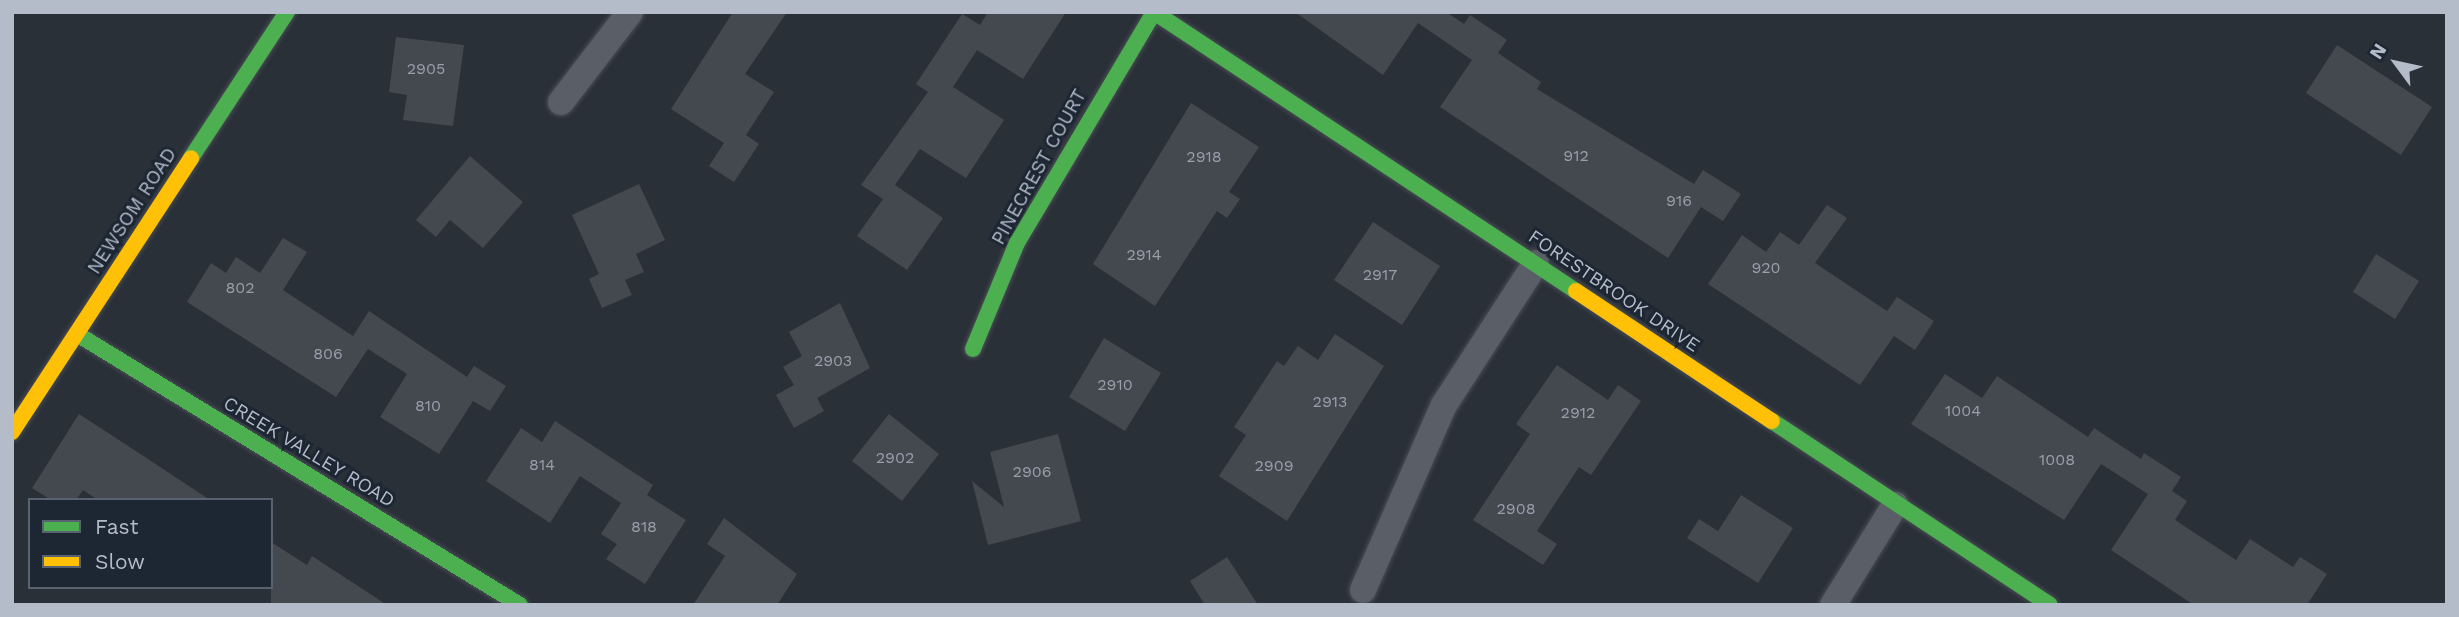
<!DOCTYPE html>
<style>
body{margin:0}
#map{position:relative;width:2459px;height:617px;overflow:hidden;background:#2a3038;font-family:"Work Sans",sans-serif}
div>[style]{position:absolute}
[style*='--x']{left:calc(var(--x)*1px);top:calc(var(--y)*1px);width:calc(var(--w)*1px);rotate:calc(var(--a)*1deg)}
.building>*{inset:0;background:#444950}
.roads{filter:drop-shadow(0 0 2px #484c53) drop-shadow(0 0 2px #484c53)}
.street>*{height:26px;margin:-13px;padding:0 13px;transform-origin:13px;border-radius:13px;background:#5a5e66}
.fast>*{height:16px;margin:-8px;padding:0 8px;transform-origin:8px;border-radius:8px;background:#4caf50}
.slow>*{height:16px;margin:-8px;padding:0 8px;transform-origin:8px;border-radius:8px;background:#ffc107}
span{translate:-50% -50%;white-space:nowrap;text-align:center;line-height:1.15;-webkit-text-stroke:6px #1d2633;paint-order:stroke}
.number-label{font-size:16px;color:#989fab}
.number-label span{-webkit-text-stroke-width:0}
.street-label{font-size:19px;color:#b4bcc9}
.frame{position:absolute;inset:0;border:14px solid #b4bcc9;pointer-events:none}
.legend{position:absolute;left:28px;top:498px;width:245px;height:91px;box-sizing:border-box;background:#1d2633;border:2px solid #59626f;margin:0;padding:9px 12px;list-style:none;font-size:21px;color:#b4bcc9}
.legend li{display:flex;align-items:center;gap:14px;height:35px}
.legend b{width:35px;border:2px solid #59626f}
.north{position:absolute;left:2361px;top:28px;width:70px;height:70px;-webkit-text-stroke:5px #1d2633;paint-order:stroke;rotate:303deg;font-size:19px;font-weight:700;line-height:28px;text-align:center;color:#b4bcc9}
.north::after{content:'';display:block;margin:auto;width:24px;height:32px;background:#b4bcc9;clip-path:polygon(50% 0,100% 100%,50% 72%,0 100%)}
</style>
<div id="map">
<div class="building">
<i style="clip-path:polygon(733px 12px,787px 12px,745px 74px,774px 92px,746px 135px,759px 144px,734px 182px,709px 166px,724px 143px,671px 109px)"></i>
<i style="clip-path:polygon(988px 12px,1066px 12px,1023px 79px,977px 50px,953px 87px,1004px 120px,966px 178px,920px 149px,895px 185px,943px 218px,907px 270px,857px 236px,883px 199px,861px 185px,928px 92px,916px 84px,962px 14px,980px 25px)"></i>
<i style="clip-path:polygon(1295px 12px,1446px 12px,1464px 24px,1470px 15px,1507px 40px,1498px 53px,1541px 82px,1537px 89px,1694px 184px,1703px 170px,1741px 194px,1723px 221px,1701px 207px,1668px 258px,1440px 107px,1472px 60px,1418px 23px,1383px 75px)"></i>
<i style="clip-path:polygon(396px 37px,464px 45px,453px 126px,403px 120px,407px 95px,389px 92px)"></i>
<i style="clip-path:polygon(2337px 45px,2432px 107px,2401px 155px,2306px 93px)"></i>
<i style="clip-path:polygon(1191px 103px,1259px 147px,1229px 192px,1240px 199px,1227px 218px,1217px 211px,1155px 306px,1093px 264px)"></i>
<i style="clip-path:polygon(470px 156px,523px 202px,483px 248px,450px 220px,436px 237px,416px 220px)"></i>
<i style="clip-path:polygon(639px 184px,665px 240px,636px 254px,644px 272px,625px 280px,632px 295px,602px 308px,589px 279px,599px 274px,572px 215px)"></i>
<i style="clip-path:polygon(1827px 205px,1847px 218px,1815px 263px,1887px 311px,1897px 297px,1934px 321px,1915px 350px,1894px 336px,1860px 385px,1708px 284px,1742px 235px,1766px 252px,1780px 232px,1799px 245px)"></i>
<i style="clip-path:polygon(1373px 222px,1440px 266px,1402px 325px,1334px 280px)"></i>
<i style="clip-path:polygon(283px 238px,307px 252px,283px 290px,353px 336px,369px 311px,467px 377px,474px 366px,506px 386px,490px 411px,473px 401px,439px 454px,380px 417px,407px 374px,368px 349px,336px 397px,187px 302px,211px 263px,226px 273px,236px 257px,260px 273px)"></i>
<i style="clip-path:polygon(2376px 254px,2419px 281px,2395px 319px,2353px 292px)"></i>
<i style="clip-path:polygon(840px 303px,870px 368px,817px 398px,824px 411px,794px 428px,776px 395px,794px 385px,783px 367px,802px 356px,789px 332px)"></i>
<i style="clip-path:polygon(1335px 334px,1384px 366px,1287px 521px,1219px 476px,1246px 435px,1234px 427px,1277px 361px,1284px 366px,1298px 346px,1318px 360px)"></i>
<i style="clip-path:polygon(1104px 338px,1161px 373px,1125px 431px,1069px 397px)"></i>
<i style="clip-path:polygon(1557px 365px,1608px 400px,1618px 385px,1641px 401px,1591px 475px,1579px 467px,1537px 531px,1557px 544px,1543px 565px,1473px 520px,1530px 434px,1516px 424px)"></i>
<i style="clip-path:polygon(1945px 374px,1982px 398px,1997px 376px,2088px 437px,2094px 428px,2141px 459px,2144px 453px,2181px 477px,2172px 491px,2187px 501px,2175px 520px,2236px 560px,2250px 539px,2293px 567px,2300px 557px,2327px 574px,2307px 605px,2194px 605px,2111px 550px,2148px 494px,2101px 464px,2064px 520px,1911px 424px)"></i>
<i style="clip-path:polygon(79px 414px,145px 457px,210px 500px,98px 500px,83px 490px,76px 500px,51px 500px,32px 488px)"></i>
<i style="clip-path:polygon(889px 414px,939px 454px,902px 501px,852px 461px)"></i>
<i style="clip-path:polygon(555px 421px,653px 485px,647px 495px,686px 520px,645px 584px,606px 559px,617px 544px,601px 534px,621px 503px,580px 476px,550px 523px,486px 481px,521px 428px,542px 442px)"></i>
<i style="clip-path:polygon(1058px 434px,1081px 521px,988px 545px,972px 481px,1004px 507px,990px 452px)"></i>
<i style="clip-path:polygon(1741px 495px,1793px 528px,1758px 583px,1687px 538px,1699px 519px,1718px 531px)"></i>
<i style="clip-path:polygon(724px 518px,797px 574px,777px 605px,693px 605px,725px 556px,707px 544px)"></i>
<i style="clip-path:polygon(271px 542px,307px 565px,312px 556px,387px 605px,271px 605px)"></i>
<i style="clip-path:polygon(1227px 557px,1258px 605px,1205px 605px,1190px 581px)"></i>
</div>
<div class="roads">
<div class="street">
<i style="--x:561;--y:102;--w:113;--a:-52.5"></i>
<i style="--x:1363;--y:590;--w:202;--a:-66.4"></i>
<i style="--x:1444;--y:405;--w:169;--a:-57.1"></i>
<i style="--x:1833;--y:605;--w:118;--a:-58.2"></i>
</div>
<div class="fast">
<i style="--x:191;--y:158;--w:175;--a:-56.7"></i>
<i style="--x:77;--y:334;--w:519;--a:31.46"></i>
<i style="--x:973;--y:349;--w:115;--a:-67.5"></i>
<i style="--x:1017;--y:243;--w:269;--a:-59.3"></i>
<i style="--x:1154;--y:12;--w:506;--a:33.47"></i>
<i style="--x:1772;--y:421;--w:333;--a:33.5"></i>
</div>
<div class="slow">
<i style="--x:1576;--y:291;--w:235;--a:33.6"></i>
<i style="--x:12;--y:432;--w:327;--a:-56.8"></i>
</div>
</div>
<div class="number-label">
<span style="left:426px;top:69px">2905</span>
<span style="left:1576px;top:156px">912</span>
<span style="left:1204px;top:157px">2918</span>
<span style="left:1679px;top:201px">916</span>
<span style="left:1144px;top:255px">2914</span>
<span style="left:1766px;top:268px">920</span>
<span style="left:1380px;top:275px">2917</span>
<span style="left:240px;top:288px">802</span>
<span style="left:328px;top:354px">806</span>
<span style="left:833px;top:361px">2903</span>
<span style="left:1115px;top:385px">2910</span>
<span style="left:1330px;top:402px">2913</span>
<span style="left:428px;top:406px">810</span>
<span style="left:1963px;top:411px">1004</span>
<span style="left:1578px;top:413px">2912</span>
<span style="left:895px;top:458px">2902</span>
<span style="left:2057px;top:460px">1008</span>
<span style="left:542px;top:465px">814</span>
<span style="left:1274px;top:466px">2909</span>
<span style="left:1032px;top:472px">2906</span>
<span style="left:1516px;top:509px">2908</span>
<span style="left:644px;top:527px">818</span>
</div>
<div class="street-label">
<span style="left:1039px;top:167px;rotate:-61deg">PINECREST COURT</span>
<span style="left:132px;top:211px;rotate:-57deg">NEWSOM ROAD</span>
<span style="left:1614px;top:291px;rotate:34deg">FORESTBROOK DRIVE</span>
<span style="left:309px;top:452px;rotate:31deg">CREEK VALLEY ROAD</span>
</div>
<div class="frame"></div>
<ul class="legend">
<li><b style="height:9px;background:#4caf50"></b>Fast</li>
<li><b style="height:9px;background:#ffc107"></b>Slow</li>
</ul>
<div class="north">N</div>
</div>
